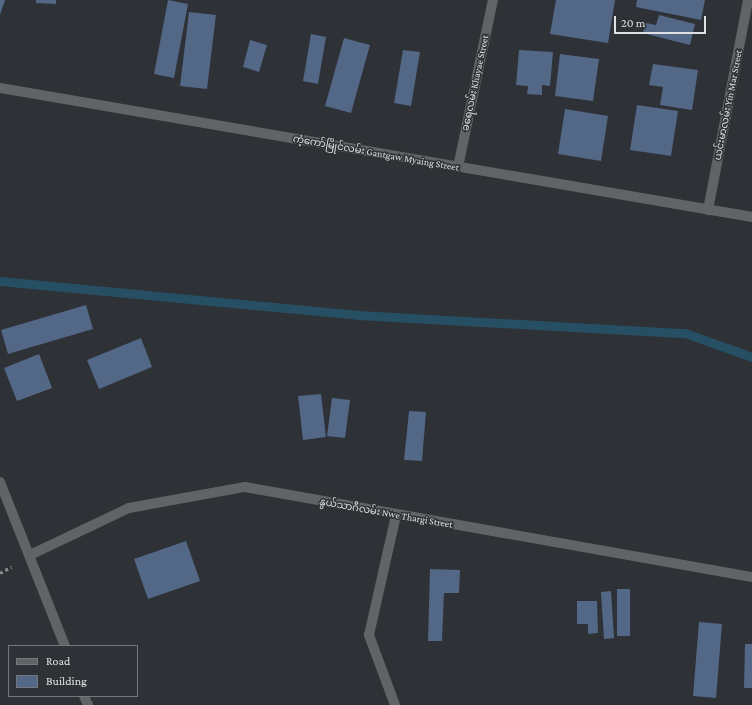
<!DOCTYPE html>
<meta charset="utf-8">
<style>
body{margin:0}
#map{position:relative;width:752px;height:705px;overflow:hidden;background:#2e3135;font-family:"Crimson Pro","Noto Sans Myanmar",serif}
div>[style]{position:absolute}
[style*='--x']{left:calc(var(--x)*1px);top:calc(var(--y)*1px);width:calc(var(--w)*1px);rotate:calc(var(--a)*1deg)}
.stream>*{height:9px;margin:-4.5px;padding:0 4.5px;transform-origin:4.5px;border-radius:4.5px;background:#274f63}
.building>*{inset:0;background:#536787}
.path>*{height:2.5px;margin-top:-1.25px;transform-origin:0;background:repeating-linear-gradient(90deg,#8b8e91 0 3px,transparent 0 6px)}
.street>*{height:10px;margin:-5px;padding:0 5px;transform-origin:5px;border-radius:5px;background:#616466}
span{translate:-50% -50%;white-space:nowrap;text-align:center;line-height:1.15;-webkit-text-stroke:3px #2e3135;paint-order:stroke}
.street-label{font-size:10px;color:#dee0e3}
.legend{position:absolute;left:8px;top:645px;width:130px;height:52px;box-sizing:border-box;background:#2e3135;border:1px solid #74777b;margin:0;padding:5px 7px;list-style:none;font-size:12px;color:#dee0e3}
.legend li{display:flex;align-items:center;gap:8px;height:20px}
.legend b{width:20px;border:1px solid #74777b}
.scale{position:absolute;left:614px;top:16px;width:92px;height:18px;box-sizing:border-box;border:2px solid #dee0e3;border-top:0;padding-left:5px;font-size:12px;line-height:14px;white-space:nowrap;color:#dee0e3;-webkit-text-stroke:3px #2e3135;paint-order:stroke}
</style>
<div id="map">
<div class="stream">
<i style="--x:0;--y:281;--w:360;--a:5.4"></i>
<i style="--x:358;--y:315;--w:327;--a:3.2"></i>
<i style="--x:685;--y:333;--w:71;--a:19.7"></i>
</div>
<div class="building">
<i style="clip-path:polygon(0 0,5px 0,0 15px)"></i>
<i style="clip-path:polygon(36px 0,56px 0,56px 4px,36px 3px)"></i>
<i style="clip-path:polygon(168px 0,188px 4px,174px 78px,154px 74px)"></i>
<i style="clip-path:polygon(556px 0,615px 0,608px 43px,550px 34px)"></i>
<i style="clip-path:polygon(637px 0,705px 0,701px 20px,636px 7px)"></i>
<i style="clip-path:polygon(189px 12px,216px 15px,207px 89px,180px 86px)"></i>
<i style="clip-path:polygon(659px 15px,695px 24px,690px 45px,643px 33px,646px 23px,656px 25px)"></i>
<i style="clip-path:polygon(311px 34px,326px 37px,318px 84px,303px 81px)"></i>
<i style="clip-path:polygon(344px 38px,370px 45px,351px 113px,325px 106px)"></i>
<i style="clip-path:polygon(250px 40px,267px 45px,259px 72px,243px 67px)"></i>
<i style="clip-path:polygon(403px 50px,420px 52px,411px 106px,394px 103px)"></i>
<i style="clip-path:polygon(519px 50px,553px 52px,550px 86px,542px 85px,542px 95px,527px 94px,528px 86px,516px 85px)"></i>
<i style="clip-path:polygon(560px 54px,599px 59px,593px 101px,555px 96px)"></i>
<i style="clip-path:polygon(653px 64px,698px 70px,692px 110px,660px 105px,663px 87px,649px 85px)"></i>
<i style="clip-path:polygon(637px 105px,678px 111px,671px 156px,630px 150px)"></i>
<i style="clip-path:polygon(565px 109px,608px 116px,601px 161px,558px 154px)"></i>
<i style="clip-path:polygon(86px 305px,93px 329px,8px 354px,1px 330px)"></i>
<i style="clip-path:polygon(141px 338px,152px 367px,99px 389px,87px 360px)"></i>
<i style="clip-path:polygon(39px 354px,52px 388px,17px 401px,4px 368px)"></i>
<i style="clip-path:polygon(321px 394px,326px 437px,303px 440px,298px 396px)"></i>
<i style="clip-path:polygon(332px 398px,350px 400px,345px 438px,327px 436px)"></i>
<i style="clip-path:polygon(409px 411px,426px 412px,422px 461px,404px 460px)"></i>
<i style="clip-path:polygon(186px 541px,200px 581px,148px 599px,134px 559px)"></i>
<i style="clip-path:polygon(430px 569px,460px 570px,459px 593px,444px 593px,442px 641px,428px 641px)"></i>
<i style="clip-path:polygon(617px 589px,630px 589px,630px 636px,617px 636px)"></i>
<i style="clip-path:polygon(611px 591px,614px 638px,604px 639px,601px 592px)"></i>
<i style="clip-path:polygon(577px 601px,597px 601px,598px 633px,588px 634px,588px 624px,577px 624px)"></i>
<i style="clip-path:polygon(699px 622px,722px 624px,716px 698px,693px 696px)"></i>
<i style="clip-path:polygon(745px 644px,752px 644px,752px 688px,744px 688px)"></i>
</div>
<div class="path">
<i style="--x:0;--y:573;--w:13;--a:-29"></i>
</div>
<div class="street">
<i style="--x:0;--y:88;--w:763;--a:9.73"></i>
<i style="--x:458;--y:167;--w:171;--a:-78.2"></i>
<i style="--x:708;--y:210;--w:214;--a:-79.2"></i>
<i style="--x:0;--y:482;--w:176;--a:68.4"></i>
<i style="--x:30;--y:555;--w:110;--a:-25.4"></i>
<i style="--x:129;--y:508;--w:118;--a:-10.3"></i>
<i style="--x:245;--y:487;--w:515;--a:10.07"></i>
<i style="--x:84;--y:696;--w:10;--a:66"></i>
<i style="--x:395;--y:705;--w:75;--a:-110.4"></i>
<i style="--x:369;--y:635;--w:123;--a:-77.3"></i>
</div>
<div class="street-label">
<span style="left:475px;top:83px;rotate:-78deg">ခရေလမ်း Khayae Street</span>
<span style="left:728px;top:105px;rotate:-79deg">ယင်းမာလမ်း Yin Mar Street</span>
<span style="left:376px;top:153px;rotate:10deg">ကံ့ကော်မြိုင်လမ်း Gantgaw Myaing Street</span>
<span style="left:386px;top:513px;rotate:10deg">နွယ်သာဂီလမ်း Nwe Thargi Street</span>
</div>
<ul class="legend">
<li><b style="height:5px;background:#616466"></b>Road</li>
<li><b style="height:11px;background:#536787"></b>Building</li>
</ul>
<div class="scale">20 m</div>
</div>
